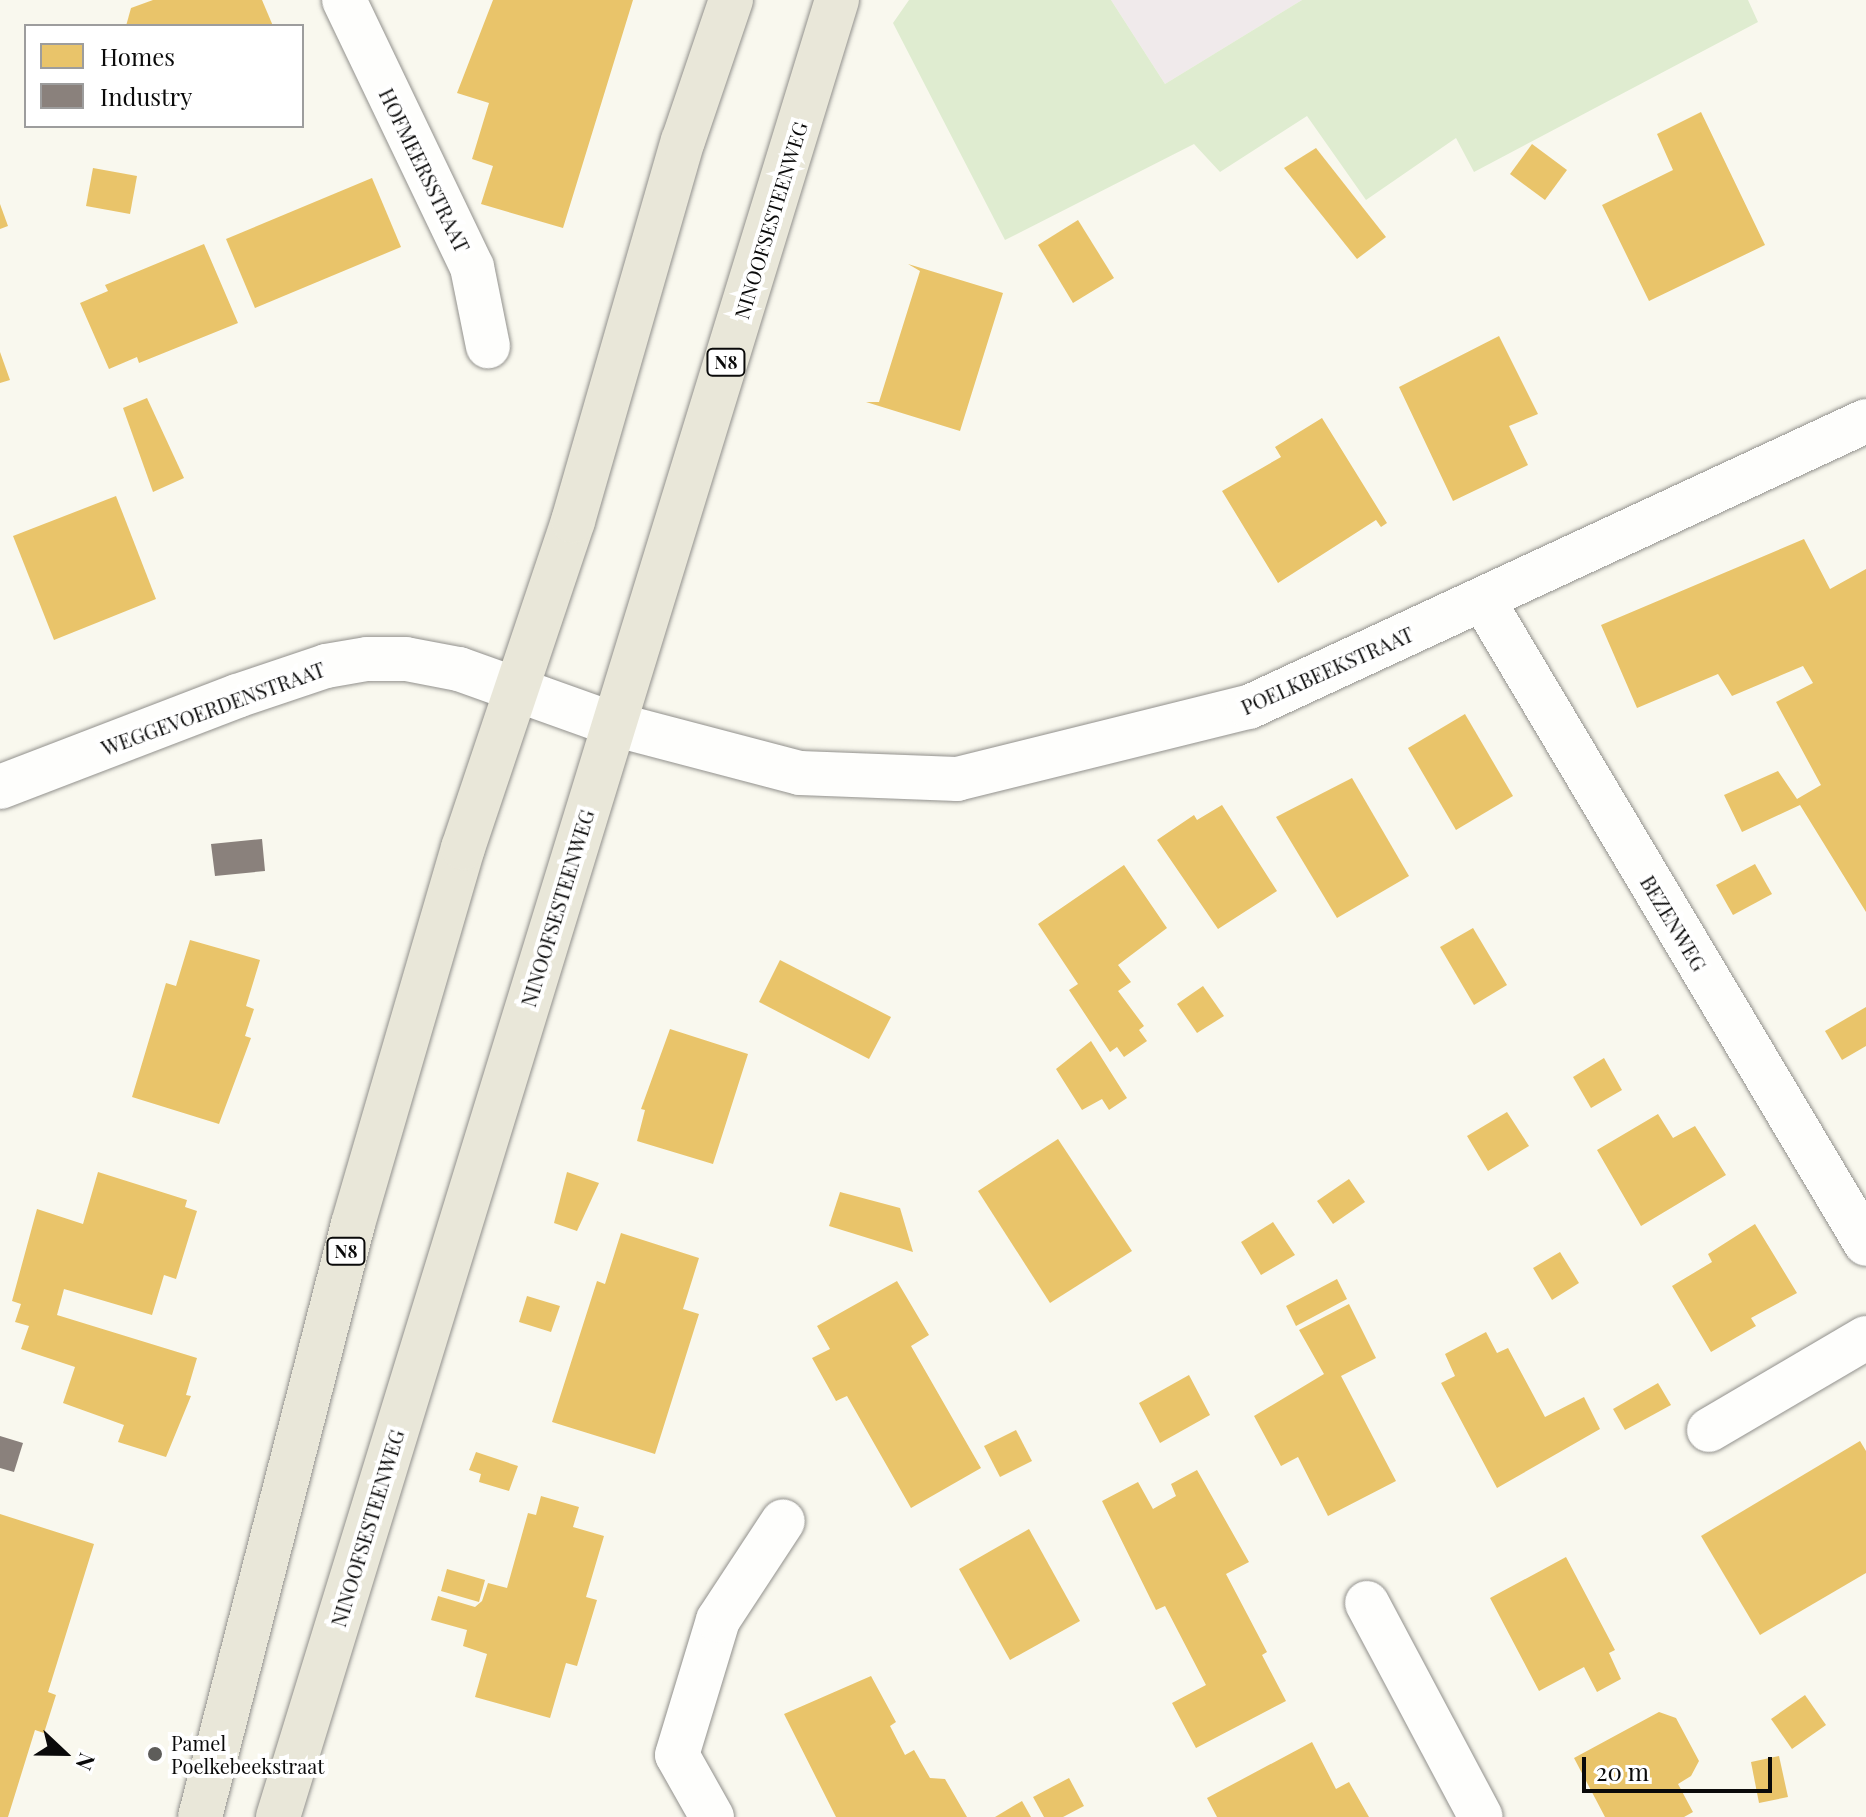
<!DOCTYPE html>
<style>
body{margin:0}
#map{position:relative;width:1866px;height:1817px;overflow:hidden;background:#f9f8ee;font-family:"Playfair Display",serif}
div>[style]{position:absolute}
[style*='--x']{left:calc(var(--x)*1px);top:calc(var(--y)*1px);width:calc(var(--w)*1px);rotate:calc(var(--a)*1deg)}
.industrial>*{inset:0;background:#f0eaeb}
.green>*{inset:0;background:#dfecd0}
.homes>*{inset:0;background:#e9c46a}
.industry>*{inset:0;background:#8a817c}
.roads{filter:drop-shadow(0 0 2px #92918d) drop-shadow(0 0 2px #92918d)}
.minor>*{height:44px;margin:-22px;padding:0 22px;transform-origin:22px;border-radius:22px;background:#fefefc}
.primary>*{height:44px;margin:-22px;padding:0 22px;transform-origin:22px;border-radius:22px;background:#e9e7d9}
.dots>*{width:22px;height:22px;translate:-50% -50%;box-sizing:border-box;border:4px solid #fff;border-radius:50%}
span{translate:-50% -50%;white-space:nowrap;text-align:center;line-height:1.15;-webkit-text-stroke:8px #fff;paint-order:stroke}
.shield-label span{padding:2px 6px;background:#fff;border:2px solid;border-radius:6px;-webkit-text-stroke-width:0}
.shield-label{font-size:18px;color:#0a0a0a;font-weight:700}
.street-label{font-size:20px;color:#0a0a0a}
.poi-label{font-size:20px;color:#0a0a0a}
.left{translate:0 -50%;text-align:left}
.legend{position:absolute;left:24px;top:24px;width:280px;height:104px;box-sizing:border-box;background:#fff;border:2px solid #9d9d9d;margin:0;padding:10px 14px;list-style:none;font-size:24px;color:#0a0a0a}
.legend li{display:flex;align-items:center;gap:16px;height:40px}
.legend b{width:40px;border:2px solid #9d9d9d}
.north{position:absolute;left:24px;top:1713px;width:80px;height:80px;-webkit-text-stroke:6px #fff;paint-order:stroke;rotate:112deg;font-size:22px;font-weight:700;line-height:32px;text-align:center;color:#0a0a0a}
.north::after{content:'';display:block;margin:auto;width:28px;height:36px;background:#0a0a0a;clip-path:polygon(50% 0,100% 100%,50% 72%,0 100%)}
.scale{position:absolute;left:1582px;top:1757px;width:190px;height:36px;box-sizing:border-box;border:4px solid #0a0a0a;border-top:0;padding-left:10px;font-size:24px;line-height:28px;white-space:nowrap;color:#0a0a0a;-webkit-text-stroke:6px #fff;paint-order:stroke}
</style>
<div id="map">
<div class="industrial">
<i style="clip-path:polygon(1111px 0,1302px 0,1165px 84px)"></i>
</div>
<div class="green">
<i style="clip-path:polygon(909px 0,1111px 0,1165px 84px,1302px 0,1748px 0,1758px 22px,1474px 172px,1456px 138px,1366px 200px,1307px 116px,1220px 172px,1194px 144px,1005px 240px,893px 23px)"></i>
</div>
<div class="homes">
<i style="clip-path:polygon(153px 0,262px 0,273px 26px,126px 26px,131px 8px)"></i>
<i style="clip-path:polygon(493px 0,633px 0,563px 228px,481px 204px,493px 166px,472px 159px,489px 103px,457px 93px)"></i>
<i style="clip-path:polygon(1701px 112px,1765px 245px,1649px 301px,1602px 205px,1673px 170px,1657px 134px)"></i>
<i style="clip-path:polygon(1532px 144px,1567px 170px,1545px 200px,1510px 174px)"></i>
<i style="clip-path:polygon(1316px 148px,1386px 237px,1357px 259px,1284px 168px)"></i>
<i style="clip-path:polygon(93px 168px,137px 176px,130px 214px,86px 206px)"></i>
<i style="clip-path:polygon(372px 178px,401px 247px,255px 308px,226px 239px)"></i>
<i style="clip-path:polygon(0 204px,8px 226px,0 229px)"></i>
<i style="clip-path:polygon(1078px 220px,1114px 278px,1073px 303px,1038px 245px)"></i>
<i style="clip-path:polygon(204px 244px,238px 323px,139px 363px,137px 357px,109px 369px,80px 303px,108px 291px,105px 285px)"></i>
<i style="clip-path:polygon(908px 264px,1003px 293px,960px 431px,866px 402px,879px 402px,920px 271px)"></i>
<i style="clip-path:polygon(1499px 336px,1538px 414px,1509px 426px,1528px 465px,1453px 501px,1399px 387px)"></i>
<i style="clip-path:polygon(0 352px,10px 380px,0 383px)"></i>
<i style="clip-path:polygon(147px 398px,184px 478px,153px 492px,123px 408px)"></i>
<i style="clip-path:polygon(1322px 418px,1387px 523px,1381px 527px,1376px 520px,1278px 583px,1222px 491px,1281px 457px,1275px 447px)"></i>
<i style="clip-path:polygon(116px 496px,156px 599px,54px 640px,13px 536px)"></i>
<i style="clip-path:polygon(1804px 539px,1830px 589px,1866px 569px,1866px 912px,1800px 805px,1742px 832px,1724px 795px,1778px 771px,1797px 799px,1821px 785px,1776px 702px,1813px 683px,1803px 666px,1732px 696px,1718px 674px,1637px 708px,1601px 625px)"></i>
<i style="clip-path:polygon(1465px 714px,1513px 796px,1456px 830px,1408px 748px)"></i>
<i style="clip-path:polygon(1352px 778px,1409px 876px,1337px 918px,1276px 817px)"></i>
<i style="clip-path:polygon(1222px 805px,1277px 891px,1218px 929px,1157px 840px,1194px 815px,1197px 820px)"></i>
<i style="clip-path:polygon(1755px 864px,1772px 894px,1733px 915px,1716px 885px)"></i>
<i style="clip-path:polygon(1124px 865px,1167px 928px,1118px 965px,1131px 982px,1118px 991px,1144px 1026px,1139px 1030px,1147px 1041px,1124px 1057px,1117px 1047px,1110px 1052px,1069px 990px,1078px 984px,1038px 924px)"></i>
<i style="clip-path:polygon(1473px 928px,1507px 985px,1474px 1005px,1440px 947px)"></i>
<i style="clip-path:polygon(190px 940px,260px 960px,246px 1006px,254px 1009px,245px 1036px,251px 1038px,219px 1124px,132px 1097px,166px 983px,176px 986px)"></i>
<i style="clip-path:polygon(780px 960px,891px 1017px,869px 1059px,759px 1002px)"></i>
<i style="clip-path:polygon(1203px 986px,1224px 1016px,1197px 1033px,1177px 1004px)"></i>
<i style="clip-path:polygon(1866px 1007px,1866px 1046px,1842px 1060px,1825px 1031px)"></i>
<i style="clip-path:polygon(670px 1029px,748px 1054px,713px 1164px,637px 1141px,645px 1110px,641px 1109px)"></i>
<i style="clip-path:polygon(1091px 1041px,1127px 1098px,1109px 1110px,1102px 1099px,1082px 1110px,1056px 1069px)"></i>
<i style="clip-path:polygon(1604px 1058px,1622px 1090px,1591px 1108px,1573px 1077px)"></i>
<i style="clip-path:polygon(1507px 1112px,1529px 1146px,1488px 1171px,1467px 1136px)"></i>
<i style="clip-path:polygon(1658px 1114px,1673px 1138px,1695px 1126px,1726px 1175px,1641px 1226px,1597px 1150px)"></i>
<i style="clip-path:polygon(1058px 1139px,1132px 1251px,1050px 1303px,978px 1191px)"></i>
<i style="clip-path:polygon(98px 1172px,187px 1200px,185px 1207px,197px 1211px,176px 1279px,164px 1275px,152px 1315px,64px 1289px,57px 1315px,197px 1358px,186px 1395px,191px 1396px,166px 1457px,118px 1442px,124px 1425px,63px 1403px,75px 1367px,21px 1349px,29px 1326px,15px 1322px,21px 1304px,12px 1301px,37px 1209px,83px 1224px)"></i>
<i style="clip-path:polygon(567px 1172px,599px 1183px,577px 1231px,554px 1223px)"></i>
<i style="clip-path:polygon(1349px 1179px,1365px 1202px,1333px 1224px,1317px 1201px)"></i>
<i style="clip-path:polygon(840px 1192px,900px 1208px,913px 1252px,829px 1226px)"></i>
<i style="clip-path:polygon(1273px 1222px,1295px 1255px,1261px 1275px,1241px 1242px)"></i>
<i style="clip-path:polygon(1755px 1224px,1797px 1293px,1751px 1318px,1756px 1326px,1711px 1352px,1672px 1286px,1712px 1262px,1708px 1254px)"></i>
<i style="clip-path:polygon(621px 1233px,699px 1258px,683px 1309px,699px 1314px,655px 1454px,552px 1422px,597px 1281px,605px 1284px)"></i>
<i style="clip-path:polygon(1560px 1252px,1579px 1283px,1552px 1300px,1533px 1268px)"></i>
<i style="clip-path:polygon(1337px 1279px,1347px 1299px,1296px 1326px,1286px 1306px)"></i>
<i style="clip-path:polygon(897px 1281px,929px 1335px,911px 1346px,981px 1468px,911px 1508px,847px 1396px,836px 1401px,812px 1358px,830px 1349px,817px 1326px)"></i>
<i style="clip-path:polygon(527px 1296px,560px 1306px,551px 1332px,519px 1322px)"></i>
<i style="clip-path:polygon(1349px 1304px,1376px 1358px,1341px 1376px,1396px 1481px,1328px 1516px,1298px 1457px,1281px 1466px,1254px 1416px,1324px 1374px,1299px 1330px)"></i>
<i style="clip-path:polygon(1486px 1332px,1497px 1353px,1508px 1348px,1545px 1417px,1584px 1397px,1600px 1429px,1497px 1488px,1441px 1383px,1455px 1376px,1445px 1354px)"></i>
<i style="clip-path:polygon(1189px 1375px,1210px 1415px,1160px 1443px,1139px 1403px)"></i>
<i style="clip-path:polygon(1658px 1383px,1671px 1405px,1625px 1430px,1613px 1409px)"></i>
<i style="clip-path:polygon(1016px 1430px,1032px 1461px,1000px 1477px,984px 1446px)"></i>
<i style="clip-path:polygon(1860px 1441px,1866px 1451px,1866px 1573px,1760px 1635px,1701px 1536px)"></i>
<i style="clip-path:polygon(476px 1452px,518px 1466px,509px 1491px,479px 1482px,481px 1474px,469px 1470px)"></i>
<i style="clip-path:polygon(1197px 1470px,1249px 1562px,1226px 1574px,1267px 1652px,1262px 1655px,1286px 1701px,1196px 1748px,1172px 1703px,1206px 1685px,1165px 1606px,1156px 1610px,1102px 1501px,1138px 1482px,1153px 1509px,1176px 1496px,1171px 1484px)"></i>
<i style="clip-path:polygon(541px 1496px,579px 1507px,573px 1527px,604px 1536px,586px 1597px,597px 1600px,577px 1666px,566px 1663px,550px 1718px,475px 1697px,487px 1654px,463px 1646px,467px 1630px,431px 1620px,438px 1596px,475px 1607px,482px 1601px,488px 1583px,507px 1588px,528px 1513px,536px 1515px)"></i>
<i style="clip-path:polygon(0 1514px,94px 1544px,48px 1692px,56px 1695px,44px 1733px,35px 1730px,8px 1817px,0 1817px)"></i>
<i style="clip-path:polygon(1029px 1529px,1080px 1621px,1010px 1660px,959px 1569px)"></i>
<i style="clip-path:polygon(1566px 1557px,1615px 1650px,1609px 1653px,1621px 1679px,1597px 1692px,1584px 1667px,1539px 1691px,1490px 1598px)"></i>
<i style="clip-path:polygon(447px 1569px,485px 1580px,479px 1602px,441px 1591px)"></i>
<i style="clip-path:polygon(871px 1676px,896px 1722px,890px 1726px,905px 1755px,914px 1750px,930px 1778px,945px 1779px,967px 1817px,836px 1817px,784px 1714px)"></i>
<i style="clip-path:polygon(1805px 1695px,1826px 1725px,1792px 1749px,1771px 1719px)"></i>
<i style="clip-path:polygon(1659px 1712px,1676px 1718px,1699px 1761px,1691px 1776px,1678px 1784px,1693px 1812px,1684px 1817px,1605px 1817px,1574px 1758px)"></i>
<i style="clip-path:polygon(1312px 1742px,1336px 1789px,1349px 1782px,1369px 1817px,1217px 1817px,1207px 1798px)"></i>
<i style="clip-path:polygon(1779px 1756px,1788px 1797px,1759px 1803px,1751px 1762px)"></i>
<i style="clip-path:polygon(1069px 1778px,1084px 1806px,1063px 1817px,1044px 1817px,1033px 1797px)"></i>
<i style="clip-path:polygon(1022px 1801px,1031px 1817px,995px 1817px)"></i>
</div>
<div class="industry">
<i style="clip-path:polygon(262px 839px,265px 871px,215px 876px,211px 844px)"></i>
<i style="clip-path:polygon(0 1436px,23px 1443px,14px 1472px,0 1468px)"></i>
</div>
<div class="roads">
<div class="minor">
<i style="--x:344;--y:0;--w:296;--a:64.4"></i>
<i style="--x:472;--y:267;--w:81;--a:78.6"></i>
<i style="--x:1483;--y:600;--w:749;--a:59.26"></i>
<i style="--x:0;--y:787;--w:254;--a:-21"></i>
<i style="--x:237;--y:696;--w:94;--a:-18.6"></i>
<i style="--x:326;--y:666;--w:42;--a:-9.7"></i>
<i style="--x:367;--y:659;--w:39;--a:0"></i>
<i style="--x:406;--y:659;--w:54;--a:10.7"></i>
<i style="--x:459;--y:669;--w:164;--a:19.7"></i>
<i style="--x:613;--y:724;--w:193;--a:14.7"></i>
<i style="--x:800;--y:773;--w:157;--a:2.2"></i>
<i style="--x:957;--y:779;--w:301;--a:-13.9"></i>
<i style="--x:1249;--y:707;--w:680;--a:-24.87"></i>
<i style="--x:1709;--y:1430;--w:182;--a:-30.4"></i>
<i style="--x:1367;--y:1603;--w:242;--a:62"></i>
<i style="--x:712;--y:1817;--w:71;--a:-119.4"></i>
<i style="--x:677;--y:1755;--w:141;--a:-73.1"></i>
<i style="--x:718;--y:1620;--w:118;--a:-56.7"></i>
</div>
<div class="primary">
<i style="--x:200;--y:1817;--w:612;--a:-75.53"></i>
<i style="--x:353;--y:1224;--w:392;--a:-73.7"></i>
<i style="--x:463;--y:848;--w:345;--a:-71.4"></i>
<i style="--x:573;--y:521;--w:396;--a:-73.9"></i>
<i style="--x:683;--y:141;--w:149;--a:-71.2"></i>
<i style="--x:278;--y:1817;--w:1901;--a:-72.9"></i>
</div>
</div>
<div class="dots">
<i style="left:155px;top:1754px;background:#5e5d5a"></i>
</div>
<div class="shield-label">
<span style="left:726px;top:362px">N8</span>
<span style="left:346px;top:1251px">N8</span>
</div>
<div class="street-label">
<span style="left:425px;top:170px;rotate:64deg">HOFMEERSSTRAAT</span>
<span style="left:770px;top:220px;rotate:-73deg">NINOOFSESTEENWEG</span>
<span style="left:1327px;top:670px;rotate:-24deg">POELKBEEKSTRAAT</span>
<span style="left:213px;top:708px;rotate:-20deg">WEGGEVOERDENSTRAAT</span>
<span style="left:557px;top:908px;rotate:-73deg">NINOOFSESTEENWEG</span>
<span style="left:1674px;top:923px;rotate:59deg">BEZENWEG</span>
<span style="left:367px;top:1528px;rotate:-73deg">NINOOFSESTEENWEG</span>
</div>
<div class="poi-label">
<span class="left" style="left:171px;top:1754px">Pamel<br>Poelkebeekstraat</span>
</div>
<ul class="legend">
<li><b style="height:22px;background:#e9c46a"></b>Homes</li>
<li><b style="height:22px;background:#8a817c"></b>Industry</li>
</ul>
<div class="north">N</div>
<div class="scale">20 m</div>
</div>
